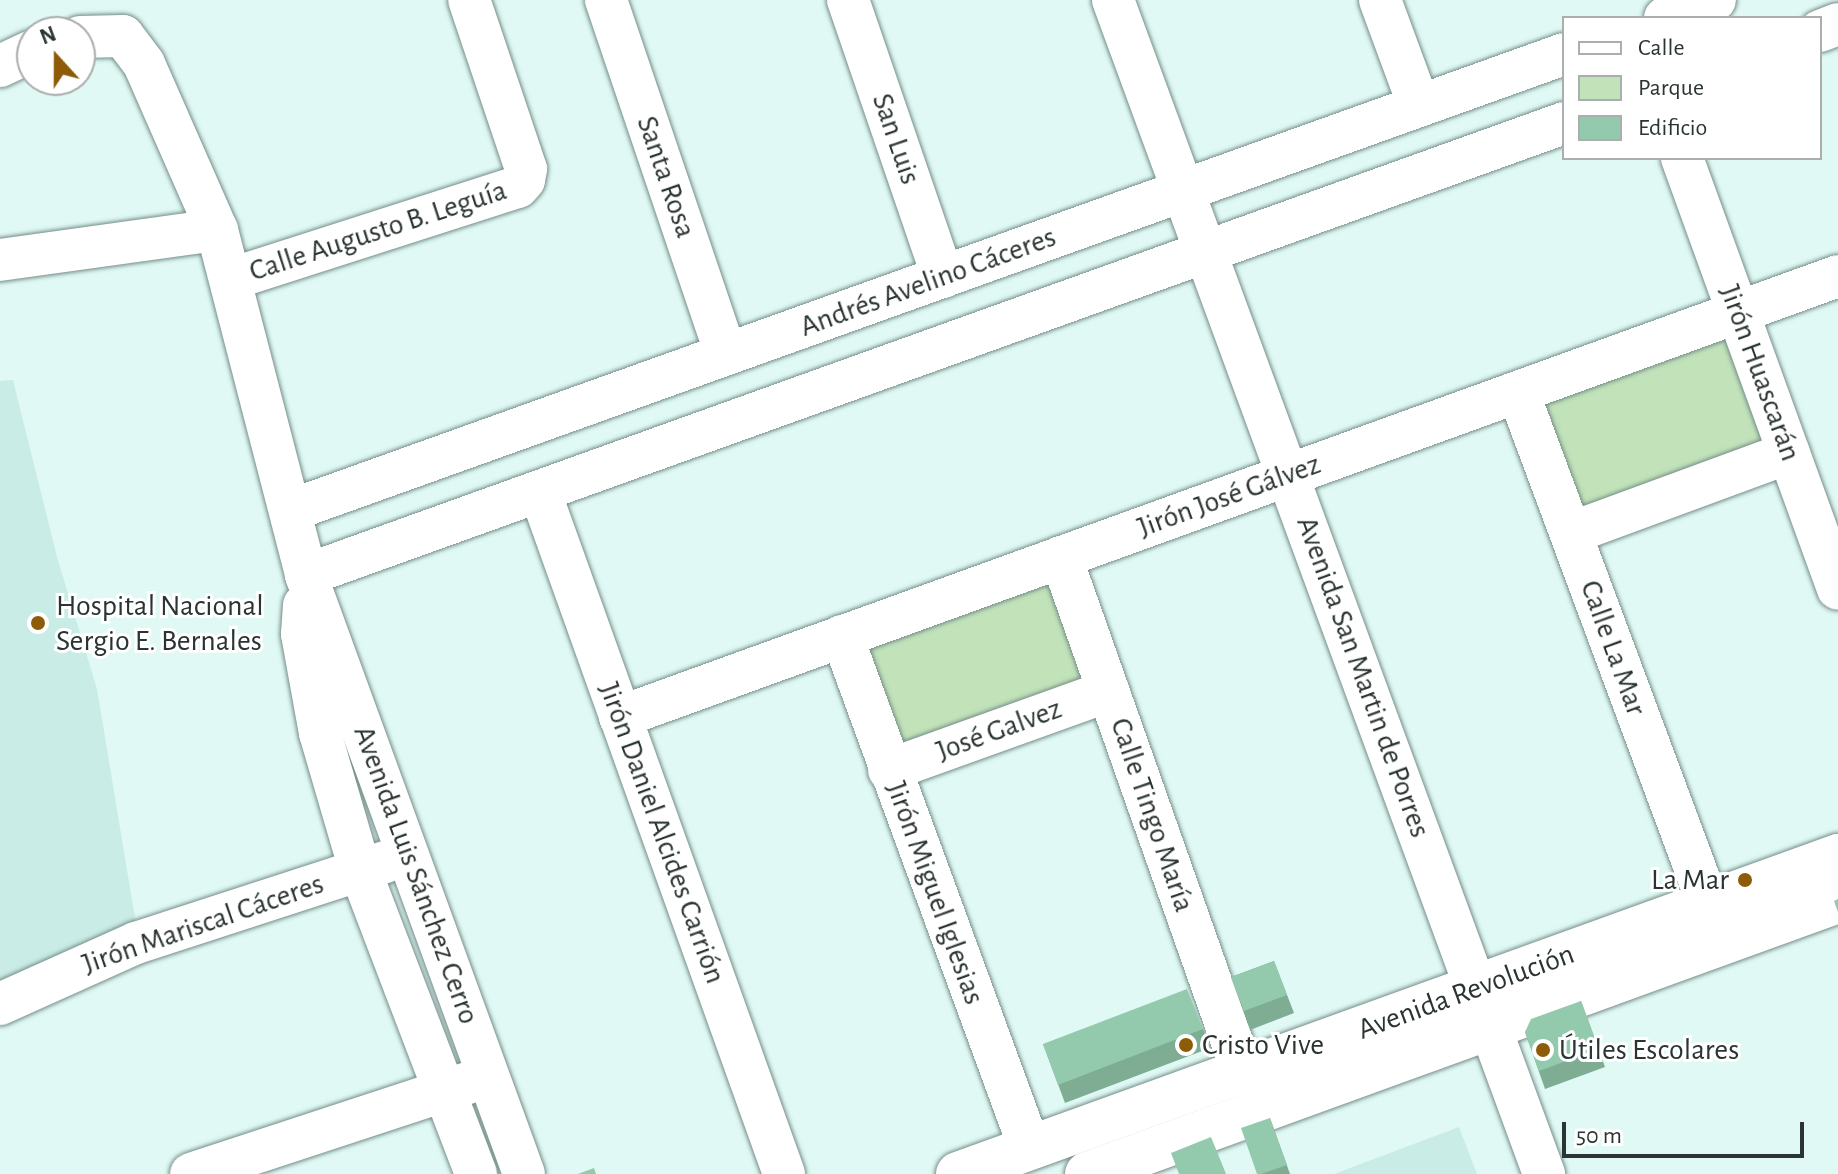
<!DOCTYPE html>
<meta charset="utf-8">
<style>
body{margin:0}
#map{position:relative;width:1838px;height:1174px;overflow:hidden;background:#e0f9f4;font-family:"Alegreya Sans",sans-serif}
div>[style]{position:absolute}
[style*='--x']{left:calc(var(--x)*1px);top:calc(var(--y)*1px);width:calc(var(--w)*1px);rotate:calc(var(--a)*1deg)}
.built>*{inset:0;background:#caece6}
.green>*{inset:0;background:#c2e3b9}
.roads{filter:drop-shadow(0 0 2px #758d89) drop-shadow(0 0 2px #758d89)}
.minor>*{height:42px;margin:-21px;padding:0 21px;transform-origin:21px;border-radius:21px;background:#fff}
.major>*{height:44px;margin:-22px;padding:0 22px;transform-origin:22px;border-radius:22px;background:#fff}
.wall>*{inset:0;background:#7ead94}
.building>*{inset:0;background:#93c9ac}
.dots>*{width:22px;height:22px;translate:-50% -50%;box-sizing:border-box;border:4px solid #fff;border-radius:50%}
span{translate:-50% -50%;white-space:nowrap;text-align:center;line-height:1.15;-webkit-text-stroke:6px #fff;paint-order:stroke}
.street-label{font-size:30px;color:#2a3432}
.poi-label{font-size:30px;color:#2a3432}
.left{translate:0 -50%;text-align:left}
.right{translate:-100% -50%;text-align:right}
.legend{position:absolute;left:1562px;top:16px;width:260px;height:144px;box-sizing:border-box;background:#fff;border:2px solid #aaaead;margin:0;padding:10px 14px;list-style:none;font-size:24px;color:#2a3432}
.legend li{display:flex;align-items:center;gap:16px;height:40px}
.legend b{width:40px;border:2px solid #aaaead}
.north{position:absolute;left:16px;top:16px;width:80px;height:80px;box-sizing:border-box;background:#fff;border:2px solid #aaaead;border-radius:50%;rotate:339deg;font-size:22px;font-weight:700;line-height:32px;text-align:center;color:#2a3432}
.north::after{content:'';display:block;margin:auto;width:28px;height:36px;background:#8e5c08;clip-path:polygon(50% 0,100% 100%,50% 72%,0 100%)}
.scale{position:absolute;left:1562px;top:1122px;width:242px;height:36px;box-sizing:border-box;border:4px solid #2a3432;border-top:0;padding-left:10px;font-size:24px;line-height:28px;white-space:nowrap;color:#2a3432;-webkit-text-stroke:6px #fff;paint-order:stroke}
</style>
<div id="map">
<div class="built">
<i style="clip-path:polygon(13px 380px,57px 557px,97px 689px,136px 924px,0 986px,0 381px)"></i>
<i style="clip-path:polygon(1459px 1127px,1477px 1174px,1334px 1174px)"></i>
</div>
<div class="green">
<i style="clip-path:polygon(1726px 332px,1767px 444px,1580px 514px,1538px 402px)"></i>
<i style="clip-path:polygon(1049px 579px,1085px 682px,898px 748px,862px 645px)"></i>
</div>
<div class="roads">
<div class="minor">
<i style="--x:606;--y:0;--w:374;--a:71.3"></i>
<i style="--x:848;--y:0;--w:293;--a:71.1"></i>
<i style="--x:1113;--y:0;--w:1251;--a:69.84"></i>
<i style="--x:1380;--y:0;--w:113;--a:69.8"></i>
<i style="--x:1665;--y:18;--w:53;--a:-19.8"></i>
<i style="--x:1820;--y:31;--w:19;--a:-21"></i>
<i style="--x:80;--y:37;--w:43;--a:-1.3"></i>
<i style="--x:123;--y:36;--w:35;--a:53"></i>
<i style="--x:144;--y:64;--w:181;--a:66.3"></i>
<i style="--x:217;--y:230;--w:356;--a:75.5"></i>
<i style="--x:306;--y:575;--w:637;--a:70"></i>
<i style="--x:0;--y:66;--w:35;--a:-25"></i>
<i style="--x:1682;--y:158;--w:458;--a:70.1"></i>
<i style="--x:0;--y:260;--w:219;--a:-7.9"></i>
<i style="--x:231;--y:279;--w:301;--a:-17.8"></i>
<i style="--x:518;--y:187;--w:9;--a:-49"></i>
<i style="--x:524;--y:180;--w:11;--a:-80"></i>
<i style="--x:526;--y:169;--w:178;--a:-108.6"></i>
<i style="--x:1518;--y:392;--w:545;--a:69.6"></i>
<i style="--x:540;--y:492;--w:724;--a:70.31"></i>
<i style="--x:292;--y:510;--w:1351;--a:-19.72"></i>
<i style="--x:1571;--y:533;--w:232;--a:-20.2"></i>
<i style="--x:1061;--y:557;--w:547;--a:70.57"></i>
<i style="--x:306;--y:575;--w:1337;--a:-19.76"></i>
<i style="--x:304;--y:605;--w:29;--a:94"></i>
<i style="--x:302;--y:634;--w:101;--a:79.7"></i>
<i style="--x:320;--y:733;--w:143;--a:73.7"></i>
<i style="--x:360;--y:870;--w:325;--a:69.1"></i>
<i style="--x:842;--y:636;--w:546;--a:69.87"></i>
<i style="--x:620;--y:717;--w:1295;--a:-19.9"></i>
<i style="--x:889;--y:770;--w:233;--a:-19.8"></i>
<i style="--x:0;--y:1004;--w:149;--a:-24.2"></i>
<i style="--x:136;--y:943;--w:262;--a:-18"></i>
<i style="--x:191;--y:1174;--w:292;--a:-18.2"></i>
</div>
<div class="major">
<i style="--x:958;--y:1174;--w:936;--a:-19.87"></i>
<i style="--x:1087;--y:1174;--w:799;--a:-19.98"></i>
</div>
</div>
<div class="wall">
<i style="clip-path:polygon(1274px 961px,1294px 1013px,1250px 1030px,1231px 977px)"></i>
<i style="clip-path:polygon(1581px 1001px,1605px 1067px,1545px 1089px,1525px 1032px)"></i>
<i style="clip-path:polygon(1203px 1029px,1210px 1048px,1065px 1103px,1043px 1044px)"></i>
<i style="clip-path:polygon(1270px 1118px,1290px 1174px,1257px 1174px)"></i>
</div>
<div class="building">
<i style="clip-path:polygon(1838px 899px,1838px 912px,1834px 901px)"></i>
<i style="clip-path:polygon(1274px 961px,1287px 995px,1244px 1011px,1231px 977px)"></i>
<i style="clip-path:polygon(1187px 989px,1203px 1029px,1058px 1085px,1043px 1044px)"></i>
<i style="clip-path:polygon(1581px 1001px,1599px 1049px,1539px 1071px,1525px 1032px,1531px 1019px)"></i>
<i style="clip-path:polygon(1270px 1118px,1287px 1165px,1261px 1174px,1257px 1174px,1241px 1128px)"></i>
<i style="clip-path:polygon(1211px 1137px,1226px 1174px,1179px 1174px,1171px 1153px)"></i>
<i style="clip-path:polygon(594px 1168px,596px 1174px,578px 1174px)"></i>
</div>
<div class="dots">
<i style="left:38px;top:623px;background:#8e5c08"></i>
<i style="left:1745px;top:880px;background:#8e5c08"></i>
<i style="left:1186px;top:1045px;background:#8e5c08"></i>
<i style="left:1543px;top:1050px;background:#8e5c08"></i>
</div>
<div class="street-label">
<span style="left:896px;top:139px;rotate:71deg">San Luis</span>
<span style="left:666px;top:177px;rotate:71deg">Santa Rosa</span>
<span style="left:378px;top:231px;rotate:-18deg">Calle Augusto B. Leguía</span>
<span style="left:928px;top:282px;rotate:-20deg">Andrés Avelino Cáceres</span>
<span style="left:1760px;top:373px;rotate:70deg">Jirón Huascarán</span>
<span style="left:1229px;top:496px;rotate:-20deg">Jirón José Gálvez</span>
<span style="left:1613px;top:648px;rotate:70deg">Calle La Mar</span>
<span style="left:1363px;top:677px;rotate:70deg">Avenida San Martin de Porres</span>
<span style="left:999px;top:730px;rotate:-20deg">José Galvez</span>
<span style="left:1152px;top:815px;rotate:71deg">Calle Tingo María</span>
<span style="left:662px;top:833px;rotate:70deg">Jirón Daniel Alcides Carrión</span>
<span style="left:416px;top:875px;rotate:70deg">Avenida Luis Sánchez Cerro</span>
<span style="left:935px;top:893px;rotate:70deg">Jirón Miguel Iglesias</span>
<span style="left:203px;top:924px;rotate:-19deg">Jirón Mariscal Cáceres</span>
<span style="left:1466px;top:992px;rotate:-20deg">Avenida Revolución</span>
</div>
<div class="poi-label">
<span class="left" style="left:56px;top:623px">Hospital Nacional<br>Sergio E. Bernales</span>
<span class="right" style="left:1729px;top:880px">La Mar</span>
<span class="left" style="left:1202px;top:1045px">Cristo Vive</span>
<span class="left" style="left:1559px;top:1050px">Útiles Escolares</span>
</div>
<ul class="legend">
<li><b style="height:10px;background:#fff"></b>Calle</li>
<li><b style="height:22px;background:#c2e3b9"></b>Parque</li>
<li><b style="height:22px;background:#93c9ac"></b>Edificio</li>
</ul>
<div class="north">N</div>
<div class="scale">50 m</div>
</div>
